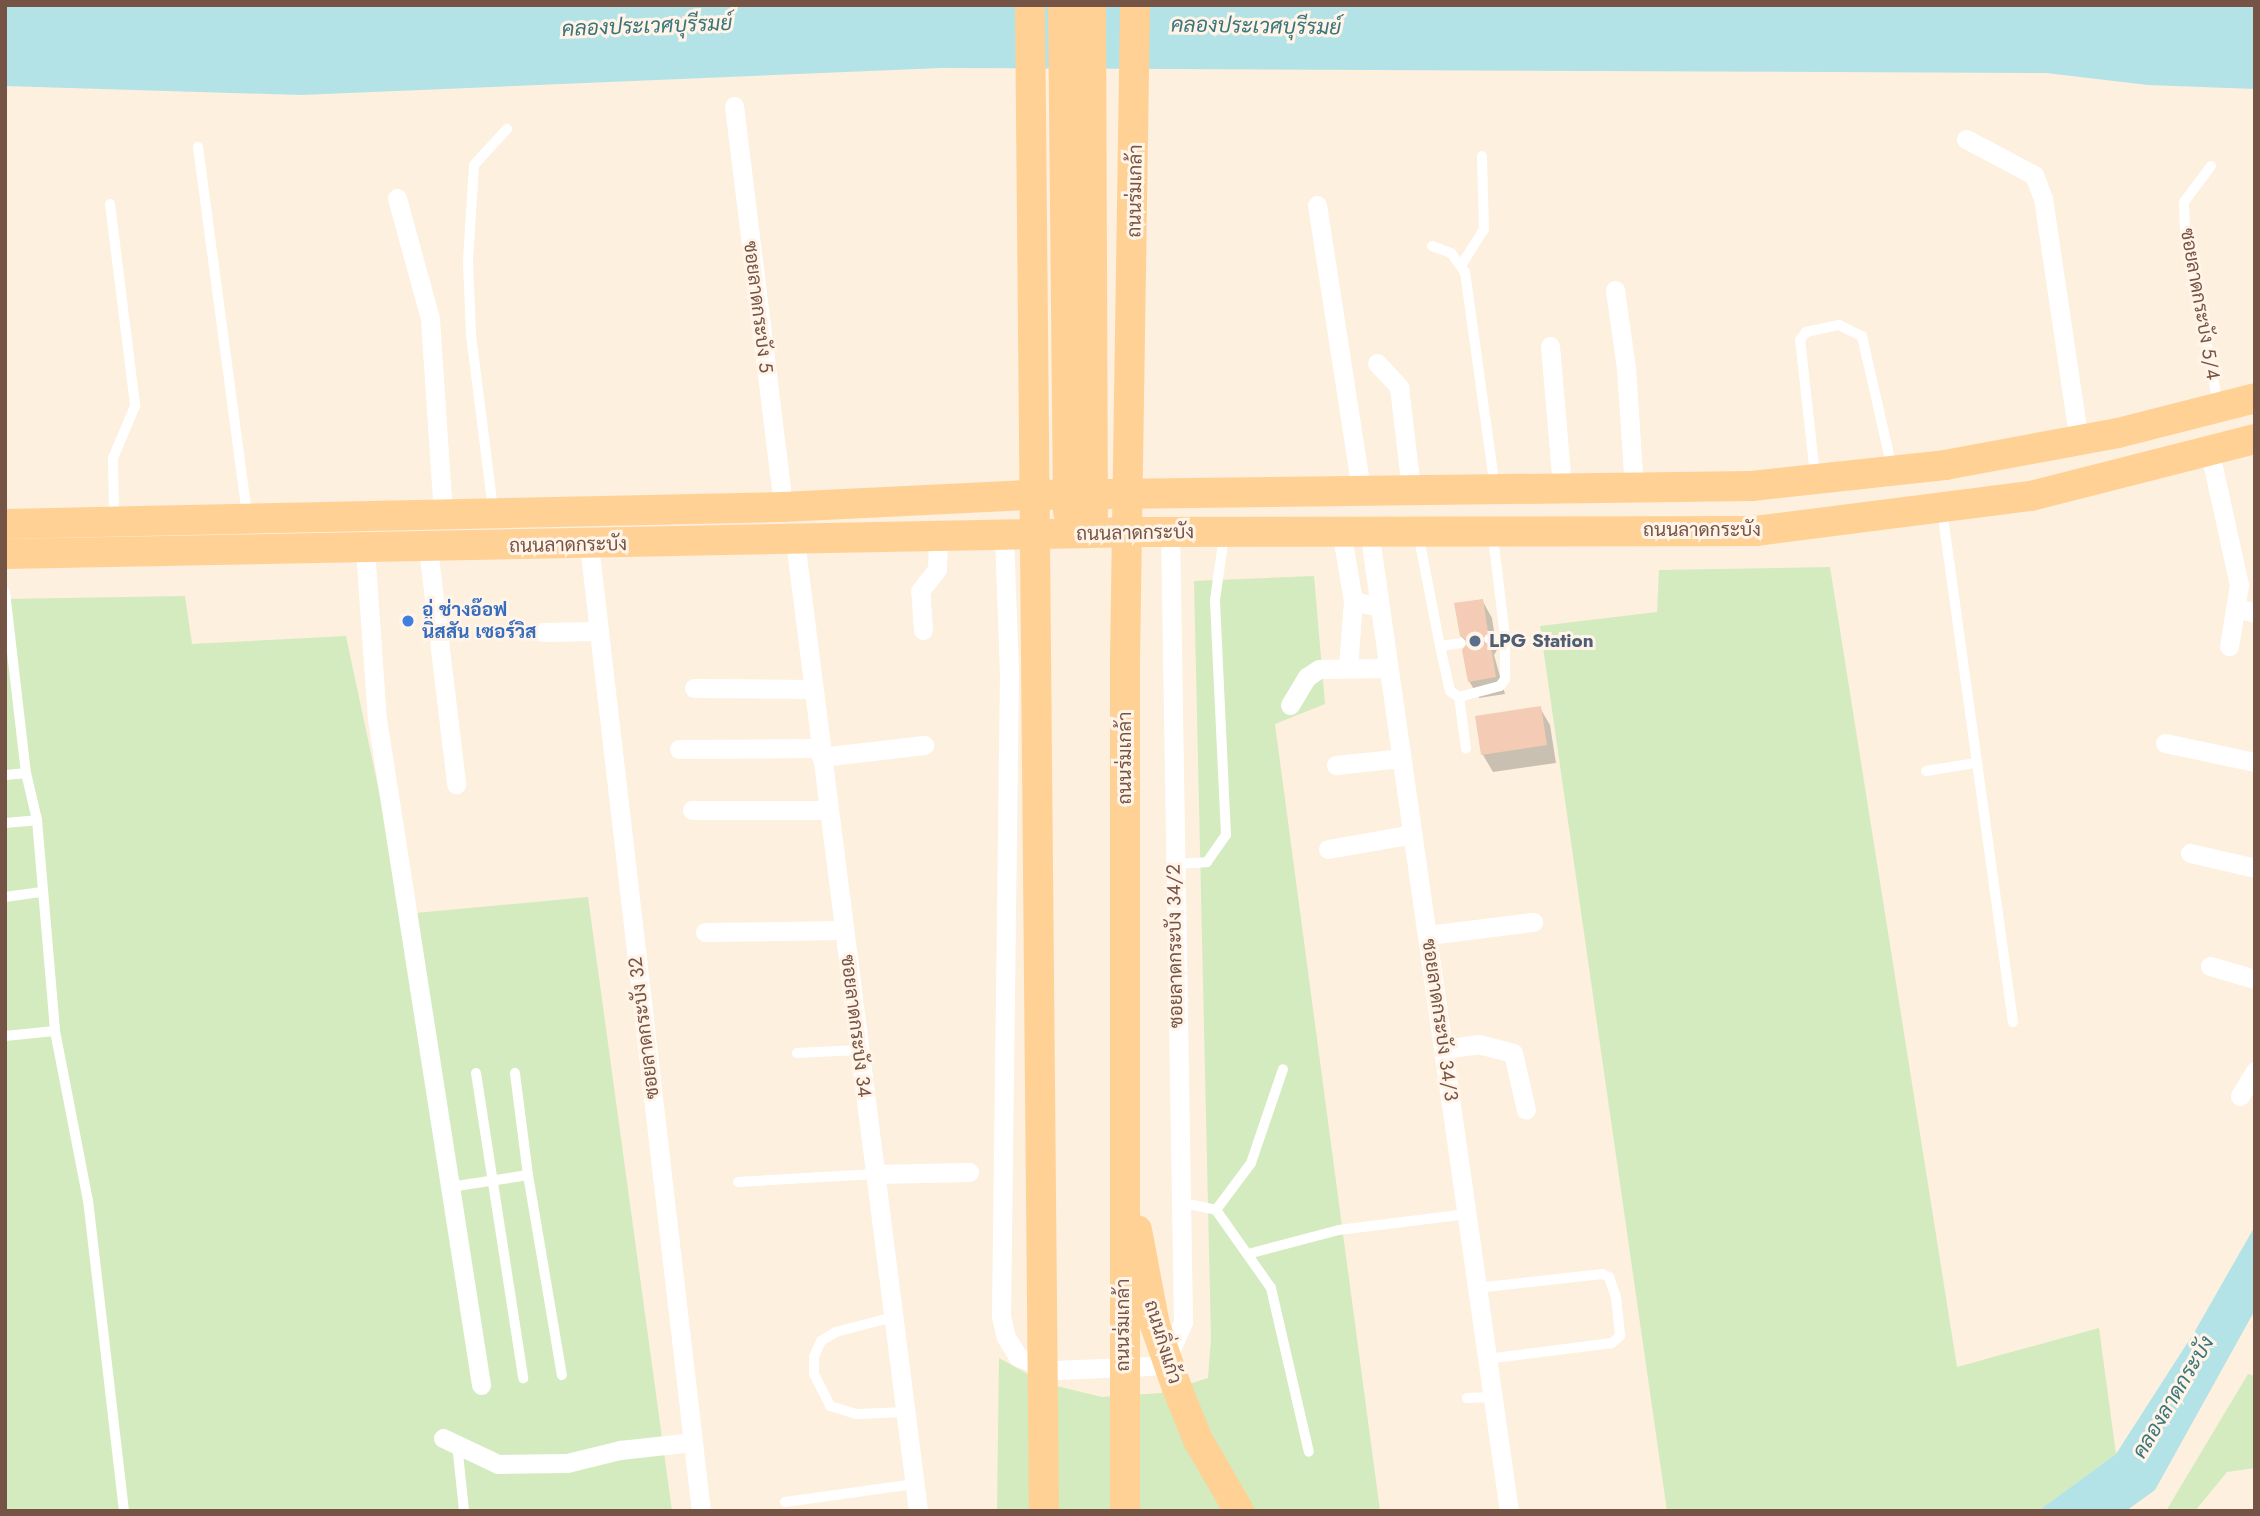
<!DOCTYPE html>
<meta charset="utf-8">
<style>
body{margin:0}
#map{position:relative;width:2260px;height:1516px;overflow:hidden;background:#fdf0df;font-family:Jost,Sarabun,sans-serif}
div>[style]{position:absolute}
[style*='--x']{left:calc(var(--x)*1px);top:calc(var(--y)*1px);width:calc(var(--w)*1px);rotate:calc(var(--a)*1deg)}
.green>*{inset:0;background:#d3ebbe}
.water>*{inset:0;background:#b3e3e7}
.shadow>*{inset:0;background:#0003}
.building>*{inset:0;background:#f4cbb5}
.lane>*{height:10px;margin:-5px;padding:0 5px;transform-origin:5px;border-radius:5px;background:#fff}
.street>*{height:19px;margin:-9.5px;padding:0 9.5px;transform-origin:9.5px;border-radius:9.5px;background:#fff}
.primary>*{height:30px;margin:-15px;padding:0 15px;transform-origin:15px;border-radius:15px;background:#ffd195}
.dots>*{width:19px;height:19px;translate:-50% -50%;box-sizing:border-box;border:4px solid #fff4e7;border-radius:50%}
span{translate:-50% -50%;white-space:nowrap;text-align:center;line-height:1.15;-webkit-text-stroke:6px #fff4e7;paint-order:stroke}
.street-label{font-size:19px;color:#755446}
.shop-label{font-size:19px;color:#366cbe;font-weight:700}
.left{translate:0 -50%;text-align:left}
.service-label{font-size:19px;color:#4e5e75;font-weight:700}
.water-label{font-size:21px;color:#3a757c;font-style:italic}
.frame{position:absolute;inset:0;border:7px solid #755446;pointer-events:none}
</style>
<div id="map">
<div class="green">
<i style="clip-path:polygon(1830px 567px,1957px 1367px,2099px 1328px,2116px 1454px,2038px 1511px,1667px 1511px,1540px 626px,1657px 612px,1659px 570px)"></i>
<i style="clip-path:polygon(1314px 576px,1325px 704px,1275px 724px,1380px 1511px,997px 1511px,999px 1358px,1044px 1383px,1102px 1397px,1161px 1393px,1208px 1378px,1211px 1339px,1194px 581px)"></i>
<i style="clip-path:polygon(185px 596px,192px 644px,346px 636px,405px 914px,588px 897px,672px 1511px,5px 1511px,5px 599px)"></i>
<i style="clip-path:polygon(2248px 1374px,2255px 1376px,2255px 1468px,2227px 1472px,2195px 1511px,2166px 1511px)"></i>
</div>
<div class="water">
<i style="clip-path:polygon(5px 5px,2255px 5px,2255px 89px,2148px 85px,2046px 73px,941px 68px,301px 95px,5px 86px)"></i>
<i style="clip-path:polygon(2255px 1226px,2255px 1310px,2155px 1490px,2126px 1511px,2038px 1511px,2116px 1454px,2195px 1331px)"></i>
</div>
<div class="shadow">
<i style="clip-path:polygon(1482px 600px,1492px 618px,1497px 650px,1494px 655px,1505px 694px,1479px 698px,1469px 681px,1467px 646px,1461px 635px)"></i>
<i style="clip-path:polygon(1540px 708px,1550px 725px,1556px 763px,1493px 772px,1483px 755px,1477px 717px)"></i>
</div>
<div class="building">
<i style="clip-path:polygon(1483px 599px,1488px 632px,1482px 641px,1491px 646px,1496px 677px,1468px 682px,1462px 650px,1468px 641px,1460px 636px,1454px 603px)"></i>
<i style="clip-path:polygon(1541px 706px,1547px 745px,1481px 755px,1475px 716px)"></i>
</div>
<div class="lane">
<i style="--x:198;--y:147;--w:371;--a:82.4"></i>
<i style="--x:2211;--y:166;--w:45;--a:126.9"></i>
<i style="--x:2184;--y:202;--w:26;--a:88"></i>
<i style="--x:2185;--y:228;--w:180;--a:79.4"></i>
<i style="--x:110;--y:204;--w:204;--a:82.9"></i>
<i style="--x:135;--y:406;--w:56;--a:112.9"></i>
<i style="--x:113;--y:458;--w:59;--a:89"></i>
<i style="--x:1432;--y:246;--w:20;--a:20"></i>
<i style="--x:1451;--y:253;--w:24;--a:54"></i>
<i style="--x:1465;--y:272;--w:217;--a:82.1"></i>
<i style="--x:1462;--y:264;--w:41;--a:-57.8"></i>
<i style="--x:1484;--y:229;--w:73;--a:-91.6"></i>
<i style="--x:1815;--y:475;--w:136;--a:-96.3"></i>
<i style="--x:1800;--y:340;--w:10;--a:-53"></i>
<i style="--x:1806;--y:332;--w:34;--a:-12"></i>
<i style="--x:1839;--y:325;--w:25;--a:26"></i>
<i style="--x:1862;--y:336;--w:135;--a:77.2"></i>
<i style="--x:493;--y:509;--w:176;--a:-97.2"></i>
<i style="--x:471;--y:334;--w:73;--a:-92.4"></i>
<i style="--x:468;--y:261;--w:96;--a:-86.4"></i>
<i style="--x:474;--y:165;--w:49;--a:-47.5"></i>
<i style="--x:1942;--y:510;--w:517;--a:82.11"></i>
<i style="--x:1418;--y:533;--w:115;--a:79"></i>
<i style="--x:1440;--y:646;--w:21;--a:-8"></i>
<i style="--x:5;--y:592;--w:182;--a:83.4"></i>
<i style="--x:26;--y:773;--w:48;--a:76.8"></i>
<i style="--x:37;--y:820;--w:212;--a:85.1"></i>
<i style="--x:55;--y:1031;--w:172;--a:79"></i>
<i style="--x:88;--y:1200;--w:313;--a:83.4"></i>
<i style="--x:1489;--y:639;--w:16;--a:-7"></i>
<i style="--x:1505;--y:637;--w:102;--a:-96.8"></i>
<i style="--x:1440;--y:646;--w:46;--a:77.5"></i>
<i style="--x:1450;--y:691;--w:11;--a:34"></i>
<i style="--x:1459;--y:697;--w:42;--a:-15"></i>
<i style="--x:1500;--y:686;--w:9;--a:-54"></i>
<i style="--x:1505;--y:679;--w:42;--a:-90"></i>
<i style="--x:1459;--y:697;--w:52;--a:82.3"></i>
<i style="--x:1926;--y:771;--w:51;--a:-9.1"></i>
<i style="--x:5;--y:775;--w:21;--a:-5"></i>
<i style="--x:5;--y:823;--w:32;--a:-5"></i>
<i style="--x:1174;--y:864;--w:33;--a:-3"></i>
<i style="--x:1207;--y:862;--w:33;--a:-55"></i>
<i style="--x:1226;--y:835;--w:235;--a:-92.7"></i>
<i style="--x:1215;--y:600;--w:65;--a:-82"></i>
<i style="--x:5;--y:897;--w:37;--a:-8"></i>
<i style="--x:5;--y:1036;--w:50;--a:-5.7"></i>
<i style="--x:797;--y:1053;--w:62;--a:-2.8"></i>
<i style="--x:476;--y:1073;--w:309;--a:81.2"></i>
<i style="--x:528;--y:1175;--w:203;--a:80.4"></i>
<i style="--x:738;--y:1182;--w:137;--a:-3.3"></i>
<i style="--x:450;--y:1187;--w:79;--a:-8.7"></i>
<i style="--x:528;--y:1175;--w:103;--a:-97.3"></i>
<i style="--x:1179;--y:1202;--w:38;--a:12"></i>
<i style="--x:1216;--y:1210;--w:95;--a:54.8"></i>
<i style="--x:1271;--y:1288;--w:168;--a:77"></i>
<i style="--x:1216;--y:1210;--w:59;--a:-53.3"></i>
<i style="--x:1251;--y:1163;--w:99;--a:-71.2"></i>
<i style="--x:1248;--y:1254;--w:94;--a:-14.8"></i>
<i style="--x:1339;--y:1230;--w:129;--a:-7.1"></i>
<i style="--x:1477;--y:1288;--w:126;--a:-6.4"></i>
<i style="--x:1602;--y:1274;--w:8;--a:23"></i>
<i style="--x:1609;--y:1277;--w:21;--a:71"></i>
<i style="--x:1616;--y:1297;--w:39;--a:84"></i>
<i style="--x:1620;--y:1336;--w:11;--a:139"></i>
<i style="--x:1612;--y:1343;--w:126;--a:172.7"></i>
<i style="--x:893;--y:1317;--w:59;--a:165.3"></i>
<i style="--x:836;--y:1332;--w:17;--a:149"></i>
<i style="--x:821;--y:1341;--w:17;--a:114"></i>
<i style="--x:814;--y:1357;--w:17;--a:90"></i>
<i style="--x:814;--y:1374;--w:36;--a:63"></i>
<i style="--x:830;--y:1406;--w:28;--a:17"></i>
<i style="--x:857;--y:1414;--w:48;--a:-2.4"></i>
<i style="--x:1467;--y:1398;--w:26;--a:-2"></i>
<i style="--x:457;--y:1444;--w:67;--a:84"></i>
<i style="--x:785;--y:1502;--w:130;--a:-7.9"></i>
</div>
<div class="street">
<i style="--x:734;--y:106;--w:404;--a:83"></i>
<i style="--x:1966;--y:139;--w:77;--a:27.9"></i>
<i style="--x:2034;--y:175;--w:25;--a:69"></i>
<i style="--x:2043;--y:198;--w:246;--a:81.6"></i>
<i style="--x:397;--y:198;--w:125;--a:74.7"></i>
<i style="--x:430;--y:319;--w:197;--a:86.2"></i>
<i style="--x:1317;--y:205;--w:288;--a:81.2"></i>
<i style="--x:1615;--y:290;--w:79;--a:82"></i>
<i style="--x:1626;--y:368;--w:119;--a:86.2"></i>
<i style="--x:1550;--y:346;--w:142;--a:85.1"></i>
<i style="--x:1377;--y:363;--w:33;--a:47"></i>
<i style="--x:1399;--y:387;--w:103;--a:83.3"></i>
<i style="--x:2210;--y:453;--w:135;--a:77.6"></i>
<i style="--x:2239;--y:585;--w:62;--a:99.3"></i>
<i style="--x:1341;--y:530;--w:72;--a:80.4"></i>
<i style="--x:1353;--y:601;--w:27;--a:13"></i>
<i style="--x:1369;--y:530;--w:991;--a:81.88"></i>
<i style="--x:1004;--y:537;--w:134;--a:87.9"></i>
<i style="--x:1009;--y:671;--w:645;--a:90.71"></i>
<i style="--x:1001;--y:1316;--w:22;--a:77"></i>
<i style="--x:1006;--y:1337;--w:23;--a:59"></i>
<i style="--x:1018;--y:1357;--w:39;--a:19"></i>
<i style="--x:1055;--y:1370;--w:96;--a:-2.4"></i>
<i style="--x:1151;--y:1366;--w:20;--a:-30"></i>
<i style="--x:1168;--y:1356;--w:37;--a:-66"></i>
<i style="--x:1183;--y:1322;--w:789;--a:-90.94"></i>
<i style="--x:795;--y:541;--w:978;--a:82.77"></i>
<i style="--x:589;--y:545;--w:972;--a:83.39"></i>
<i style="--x:428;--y:548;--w:238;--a:83.2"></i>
<i style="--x:365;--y:549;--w:170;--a:86"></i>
<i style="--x:377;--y:719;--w:674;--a:81.12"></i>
<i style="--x:2237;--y:608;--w:19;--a:16"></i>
<i style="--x:923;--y:630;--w:39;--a:-94"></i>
<i style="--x:920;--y:591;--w:28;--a:-52"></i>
<i style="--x:937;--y:569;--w:29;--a:-88"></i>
<i style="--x:542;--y:632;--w:55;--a:-1"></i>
<i style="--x:1348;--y:667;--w:66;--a:-85.7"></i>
<i style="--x:694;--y:688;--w:118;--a:0.5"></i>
<i style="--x:1290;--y:705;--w:33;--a:-59"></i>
<i style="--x:1307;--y:677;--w:14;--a:-34"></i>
<i style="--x:1319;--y:669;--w:69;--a:-0.8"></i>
<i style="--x:2165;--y:743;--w:92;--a:11.9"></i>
<i style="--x:679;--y:749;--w:141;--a:-0.4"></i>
<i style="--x:821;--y:757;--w:104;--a:-6.6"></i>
<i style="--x:1336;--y:765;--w:65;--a:-6.1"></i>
<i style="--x:692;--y:810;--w:136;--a:0"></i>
<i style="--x:1328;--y:849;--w:86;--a:-10"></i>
<i style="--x:2190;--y:853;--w:67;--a:13"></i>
<i style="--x:705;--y:932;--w:138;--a:-0.8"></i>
<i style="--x:1428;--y:935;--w:106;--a:-7.1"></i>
<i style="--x:2210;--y:966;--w:47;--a:16.1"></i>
<i style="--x:1444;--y:1049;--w:34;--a:-8"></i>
<i style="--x:1478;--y:1044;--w:36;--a:14"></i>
<i style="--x:1513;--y:1053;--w:58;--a:77.2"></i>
<i style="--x:2240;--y:1096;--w:29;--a:-59"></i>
<i style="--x:875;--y:1174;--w:94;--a:-1.2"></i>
<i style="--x:443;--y:1438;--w:61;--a:25.3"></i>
<i style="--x:498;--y:1464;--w:69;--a:-0.8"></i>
<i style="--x:567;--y:1463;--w:55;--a:-13.8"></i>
<i style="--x:620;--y:1450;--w:72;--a:-6.3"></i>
</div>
<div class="primary">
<i style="--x:1030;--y:5;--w:1506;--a:89.47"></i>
<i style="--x:1063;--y:5;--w:507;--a:89.43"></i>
<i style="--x:1091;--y:5;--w:511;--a:89.78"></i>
<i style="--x:5;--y:524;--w:778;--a:-1.25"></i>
<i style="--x:783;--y:507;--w:247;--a:-2.8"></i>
<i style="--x:1030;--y:495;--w:722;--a:-0.71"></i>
<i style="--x:1752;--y:486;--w:194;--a:-6.2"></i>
<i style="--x:1945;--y:465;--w:176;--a:-10.5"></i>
<i style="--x:2118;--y:433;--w:141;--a:-14.3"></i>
<i style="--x:5;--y:554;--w:1134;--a:-1.11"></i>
<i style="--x:1139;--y:532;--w:617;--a:-0.09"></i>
<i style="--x:1756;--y:531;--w:277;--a:-7.3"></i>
<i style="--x:2031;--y:496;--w:231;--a:-14.3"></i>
<i style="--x:1137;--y:1230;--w:97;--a:79.3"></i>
<i style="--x:1155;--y:1325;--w:67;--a:70.8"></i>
<i style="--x:1177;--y:1388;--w:56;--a:68"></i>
<i style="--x:1198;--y:1440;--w:82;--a:60"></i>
<i style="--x:1125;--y:1511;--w:852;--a:-90"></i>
<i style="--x:1125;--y:659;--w:654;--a:-89.12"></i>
</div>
<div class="dots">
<i style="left:408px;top:621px;background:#3f7fe0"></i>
<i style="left:1475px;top:641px;background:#5c6f8a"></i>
</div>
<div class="street-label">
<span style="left:1135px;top:191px;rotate:-89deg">ถนนร่มเกล้า</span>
<span style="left:2200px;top:304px;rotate:80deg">ซอยลาดกระบัง 5/4</span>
<span style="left:758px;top:307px;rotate:83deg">ซอยลาดกระบัง 5</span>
<span style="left:1702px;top:530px">ถนนลาดกระบัง</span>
<span style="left:1135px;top:533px;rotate:-1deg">ถนนลาดกระบัง</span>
<span style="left:568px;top:545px;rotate:-1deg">ถนนลาดกระบัง</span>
<span style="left:1125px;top:758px;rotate:-90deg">ถนนร่มเกล้า</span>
<span style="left:1175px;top:946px;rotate:-91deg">ซอยลาดกระบัง 34/2</span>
<span style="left:1440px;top:1020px;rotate:82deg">ซอยลาดกระบัง 34/3</span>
<span style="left:856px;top:1026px;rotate:83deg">ซอยลาดกระบัง 34</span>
<span style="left:644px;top:1028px;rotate:-97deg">ซอยลาดกระบัง 32</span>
<span style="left:1123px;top:1325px;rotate:-90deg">ถนนร่มเกล้า</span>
<span style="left:1163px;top:1342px;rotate:73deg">ถนนกิ่งแก้ว</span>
</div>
<div class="shop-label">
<span class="left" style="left:422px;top:621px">อู่ ช่างอ๊อฟ<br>นิสสัน เซอร์วิส</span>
</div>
<div class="service-label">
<span class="left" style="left:1489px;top:641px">LPG Station</span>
</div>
<div class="water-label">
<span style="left:647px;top:26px;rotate:-2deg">คลองประเวศบุรีรมย์</span>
<span style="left:1256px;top:26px;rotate:1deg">คลองประเวศบุรีรมย์</span>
<span style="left:2173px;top:1397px;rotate:-59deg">คลองลาดกระบัง</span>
</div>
<div class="frame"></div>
</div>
